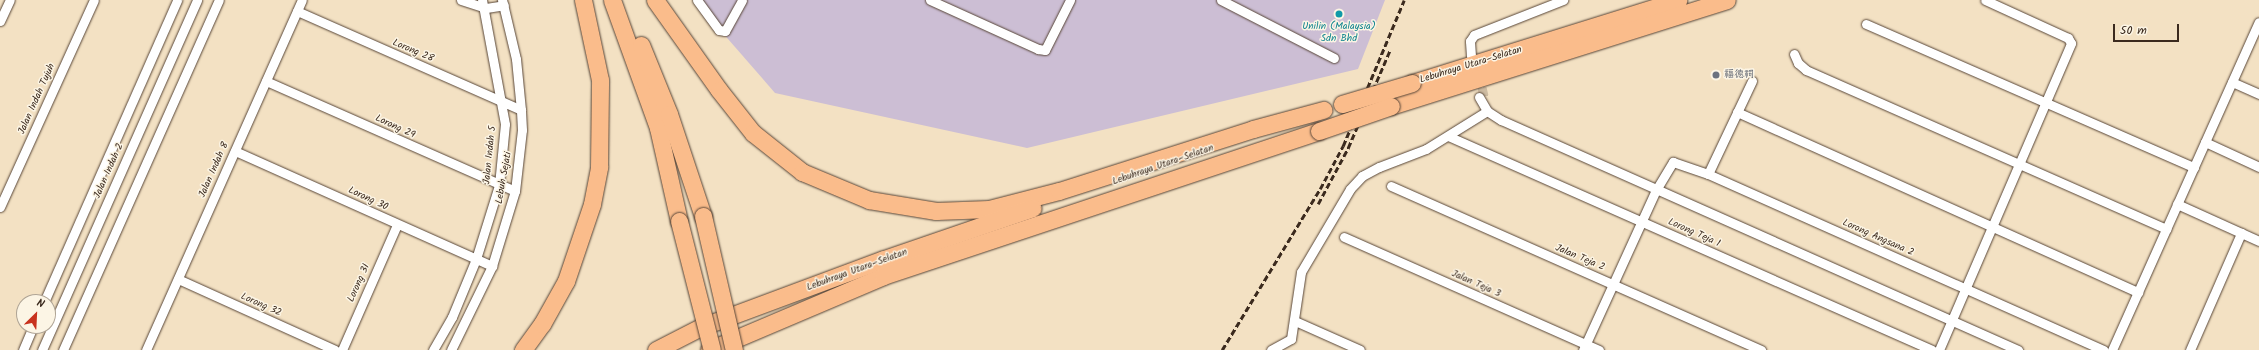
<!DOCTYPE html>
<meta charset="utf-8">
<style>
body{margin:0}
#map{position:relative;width:2259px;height:350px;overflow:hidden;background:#f3e1c3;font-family:Kalam,"LXGW WenKai TC",sans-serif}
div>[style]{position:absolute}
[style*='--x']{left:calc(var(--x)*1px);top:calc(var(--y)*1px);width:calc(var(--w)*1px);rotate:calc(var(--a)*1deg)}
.industrial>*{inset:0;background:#ccbed4}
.street-tunnel>*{height:9px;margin-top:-4.5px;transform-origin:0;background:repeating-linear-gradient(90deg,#cebca2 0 9px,transparent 0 13.5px)}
.roads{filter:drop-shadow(0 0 1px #574537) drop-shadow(0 0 1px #574537)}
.street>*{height:9px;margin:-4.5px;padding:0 4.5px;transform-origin:4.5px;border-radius:4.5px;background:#fff}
.highway>*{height:17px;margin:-8.5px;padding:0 8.5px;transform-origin:8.5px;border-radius:8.5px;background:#fabc8b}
.rail>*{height:2.5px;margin-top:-1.25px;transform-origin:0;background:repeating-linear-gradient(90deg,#3b2a1e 0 6px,transparent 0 9px)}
.bridges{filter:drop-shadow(0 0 1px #574537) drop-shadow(0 0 1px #574537)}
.highway-bridge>*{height:17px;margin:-8.5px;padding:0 8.5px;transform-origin:8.5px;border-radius:8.5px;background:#fabc8b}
.dots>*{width:11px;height:11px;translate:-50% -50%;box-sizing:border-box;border:2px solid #fcf5e5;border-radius:50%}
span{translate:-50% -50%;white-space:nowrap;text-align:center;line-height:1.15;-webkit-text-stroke:3px #fcf5e5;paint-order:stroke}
.culture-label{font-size:10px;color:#0d838f}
.street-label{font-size:10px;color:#3b2a1e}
.worship-label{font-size:10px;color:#5b616d}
.left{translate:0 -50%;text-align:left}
.north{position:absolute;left:16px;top:294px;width:40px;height:40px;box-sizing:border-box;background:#fcf5e5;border:1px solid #afa495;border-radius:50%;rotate:24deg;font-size:11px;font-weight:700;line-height:16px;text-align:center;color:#3b2a1e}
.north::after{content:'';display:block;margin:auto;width:14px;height:18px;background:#c8321e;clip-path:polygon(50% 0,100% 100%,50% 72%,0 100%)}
.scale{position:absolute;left:2113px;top:24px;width:66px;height:18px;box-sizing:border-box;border:2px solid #3b2a1e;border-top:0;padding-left:5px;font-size:12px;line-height:14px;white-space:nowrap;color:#3b2a1e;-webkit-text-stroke:3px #fcf5e5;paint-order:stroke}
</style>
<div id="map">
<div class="industrial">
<i style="clip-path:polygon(694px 0,1385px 0,1358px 69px,1027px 148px,775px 93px)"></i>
</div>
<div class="street-tunnel">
<i style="--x:1479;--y:74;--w:23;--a:77"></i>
</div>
<div class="roads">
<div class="street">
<i style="--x:461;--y:0;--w:26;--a:18"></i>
<i style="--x:486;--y:8;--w:18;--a:-9"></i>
<i style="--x:697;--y:0;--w:37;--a:54"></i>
<i style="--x:719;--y:30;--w:6;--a:9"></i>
<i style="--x:725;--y:31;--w:35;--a:-61"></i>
<i style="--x:930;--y:0;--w:119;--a:24.4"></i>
<i style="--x:1038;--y:49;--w:7;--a:8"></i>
<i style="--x:1045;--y:50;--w:56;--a:-63.4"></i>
<i style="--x:1221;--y:0;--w:127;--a:27.2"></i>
<i style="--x:297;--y:11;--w:245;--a:23.8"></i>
<i style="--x:0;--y:21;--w:23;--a:-65"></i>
<i style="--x:1866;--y:24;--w:358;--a:23.6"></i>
<i style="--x:1794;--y:54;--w:10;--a:66"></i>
<i style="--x:1798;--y:63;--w:11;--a:41"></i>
<i style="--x:1806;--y:70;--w:394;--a:23.8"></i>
<i style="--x:1471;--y:56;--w:15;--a:-94"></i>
<i style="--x:1470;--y:41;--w:7;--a:-56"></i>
<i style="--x:1474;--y:35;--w:96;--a:-21.5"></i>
<i style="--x:266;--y:81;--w:272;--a:23.8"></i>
<i style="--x:2232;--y:82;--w:30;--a:24"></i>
<i style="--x:1479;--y:97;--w:16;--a:60"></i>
<i style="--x:1487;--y:111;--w:17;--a:33"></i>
<i style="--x:1501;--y:120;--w:566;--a:23.98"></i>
<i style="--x:1737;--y:112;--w:440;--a:24.2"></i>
<i style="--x:1448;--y:136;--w:529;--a:23.85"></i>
<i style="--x:2205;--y:142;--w:60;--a:24.8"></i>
<i style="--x:235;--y:151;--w:282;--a:24.1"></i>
<i style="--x:1708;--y:174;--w:103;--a:-64.7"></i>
<i style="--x:1391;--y:186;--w:405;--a:23.9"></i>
<i style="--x:2177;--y:204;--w:90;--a:24.3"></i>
<i style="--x:0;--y:207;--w:227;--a:-65.6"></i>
<i style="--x:1344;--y:237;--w:279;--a:23.9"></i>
<i style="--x:178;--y:279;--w:172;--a:24.3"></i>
<i style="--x:44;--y:302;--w:330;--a:-66.2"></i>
<i style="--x:1295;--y:321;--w:71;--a:24"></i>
<i style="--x:23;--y:350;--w:26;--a:-67"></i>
<i style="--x:42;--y:350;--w:383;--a:-66.1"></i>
<i style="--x:63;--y:350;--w:383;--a:-66"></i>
<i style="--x:146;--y:350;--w:383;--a:-66"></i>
<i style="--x:342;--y:350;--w:137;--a:-66.3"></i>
<i style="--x:433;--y:350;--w:38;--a:-60"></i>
<i style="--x:452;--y:317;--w:63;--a:-67.5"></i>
<i style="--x:476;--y:259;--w:77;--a:-72.7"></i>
<i style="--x:499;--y:185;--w:61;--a:-84.4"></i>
<i style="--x:505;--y:124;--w:126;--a:-100.5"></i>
<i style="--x:451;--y:350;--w:93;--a:-64"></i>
<i style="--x:492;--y:266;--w:78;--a:-73"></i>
<i style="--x:515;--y:191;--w:61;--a:-83.5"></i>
<i style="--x:522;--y:130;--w:20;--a:-93"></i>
<i style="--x:521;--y:110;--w:51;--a:-95.6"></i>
<i style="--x:516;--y:59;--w:61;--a:-103.3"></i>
<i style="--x:1271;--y:350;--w:23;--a:-29"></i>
<i style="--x:1291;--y:339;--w:68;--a:-81.5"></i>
<i style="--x:1301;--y:272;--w:96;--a:-59.4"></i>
<i style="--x:1350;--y:189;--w:18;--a:-47"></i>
<i style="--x:1362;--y:176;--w:19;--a:-28"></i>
<i style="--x:1379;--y:167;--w:50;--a:-21"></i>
<i style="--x:1426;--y:149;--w:72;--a:-31.9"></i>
<i style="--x:1583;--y:350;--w:176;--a:-65.5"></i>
<i style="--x:1656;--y:190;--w:33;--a:-59"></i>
<i style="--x:1673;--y:162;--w:37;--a:19"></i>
<i style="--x:1708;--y:174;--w:433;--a:24"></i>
<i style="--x:1939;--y:350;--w:334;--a:-66.7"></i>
<i style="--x:2071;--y:43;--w:6;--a:-121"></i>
<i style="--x:2068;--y:38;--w:91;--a:-155.4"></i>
<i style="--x:2112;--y:350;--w:359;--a:-65.9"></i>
<i style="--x:2190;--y:350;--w:128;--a:-66.4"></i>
</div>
<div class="highway">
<i style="--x:612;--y:0;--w:136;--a:70.2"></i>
<i style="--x:658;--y:128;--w:95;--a:77.3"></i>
<i style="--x:655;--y:0;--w:110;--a:54.6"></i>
<i style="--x:719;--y:90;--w:55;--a:51.7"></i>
<i style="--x:753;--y:133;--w:63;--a:38.5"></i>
<i style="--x:802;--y:172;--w:73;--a:22.7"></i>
<i style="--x:869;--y:200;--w:68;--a:9.3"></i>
<i style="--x:936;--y:211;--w:53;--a:-2.2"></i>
<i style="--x:989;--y:209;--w:72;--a:-14.4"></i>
<i style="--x:1059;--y:191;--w:204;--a:-17.7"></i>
<i style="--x:1253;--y:129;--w:73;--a:-15.2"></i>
<i style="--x:641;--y:45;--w:74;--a:67.9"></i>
<i style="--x:669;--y:114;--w:108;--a:71.6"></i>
<i style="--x:1412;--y:83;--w:279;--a:-17.3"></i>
<i style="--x:1391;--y:106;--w:352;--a:-17.5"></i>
<i style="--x:523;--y:350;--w:32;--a:-54"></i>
<i style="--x:542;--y:324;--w:49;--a:-60.8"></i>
<i style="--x:566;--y:281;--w:81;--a:-71.3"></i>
<i style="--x:592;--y:204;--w:38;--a:-79"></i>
<i style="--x:599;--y:167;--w:87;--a:-89.3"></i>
<i style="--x:600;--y:80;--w:82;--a:-102"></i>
<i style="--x:656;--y:350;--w:51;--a:-27.1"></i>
<i style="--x:701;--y:327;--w:195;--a:-20.4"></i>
<i style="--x:884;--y:259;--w:157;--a:-18.9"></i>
<i style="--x:709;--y:350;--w:189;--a:-23"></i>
<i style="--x:883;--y:276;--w:459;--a:-18.4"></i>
</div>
</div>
<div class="rail">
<i style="--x:1318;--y:204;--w:64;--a:-61.8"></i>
<i style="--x:1348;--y:148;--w:107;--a:-66.8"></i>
<i style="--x:1222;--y:350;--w:188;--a:-58.7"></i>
<i style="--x:1320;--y:189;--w:49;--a:-61.9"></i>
<i style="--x:1343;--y:146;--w:158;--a:-67.3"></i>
</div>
<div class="bridges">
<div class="highway-bridge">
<i style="--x:1342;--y:104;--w:73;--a:-16.7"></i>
<i style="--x:1319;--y:131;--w:76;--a:-19.1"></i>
<i style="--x:703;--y:216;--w:138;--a:77"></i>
<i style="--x:679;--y:221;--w:133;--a:75.7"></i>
</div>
</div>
<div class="dots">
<i style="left:1339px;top:14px;background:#0f9aa8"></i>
<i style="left:1716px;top:75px;background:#6b7280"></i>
</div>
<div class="culture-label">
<span style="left:1339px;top:32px">Unilin (Malaysia)<br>Sdn Bhd</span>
</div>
<div class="street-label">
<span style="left:413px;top:51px;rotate:23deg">Lorong 28</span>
<span style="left:1471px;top:65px;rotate:-17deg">Lebuhraya Utara–Selatan</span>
<span style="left:37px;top:99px;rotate:-66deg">Jalan Indah Tujuh</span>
<span style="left:395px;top:127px;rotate:25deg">Lorong 29</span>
<span style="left:490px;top:155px;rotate:-84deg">Jalan Indah 5</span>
<span style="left:1163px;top:165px;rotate:-19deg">Lebuhraya Utara–Selatan</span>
<span style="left:214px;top:170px;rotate:-66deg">Jalan Indah 8</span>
<span style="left:109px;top:171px;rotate:-66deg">Jalan Indah 2</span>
<span style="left:504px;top:178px;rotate:-80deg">Lebuh Sejati</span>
<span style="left:368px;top:199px;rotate:25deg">Lorong 30</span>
<span style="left:1694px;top:233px;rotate:24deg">Lorong Teja 1</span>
<span style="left:1878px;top:238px;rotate:24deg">Lorong Angsana 2</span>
<span style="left:1580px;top:258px;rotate:23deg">Jalan Teja 2</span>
<span style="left:857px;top:270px;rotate:-20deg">Lebuhraya Utara–Selatan</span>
<span style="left:359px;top:283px;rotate:-66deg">Lorong 31</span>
<span style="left:1476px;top:284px;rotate:24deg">Jalan Teja 3</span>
<span style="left:261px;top:305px;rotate:24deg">Lorong 32</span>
</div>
<div class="worship-label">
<span class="left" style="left:1724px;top:75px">福德祠</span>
</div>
<div class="north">N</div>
<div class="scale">50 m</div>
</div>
